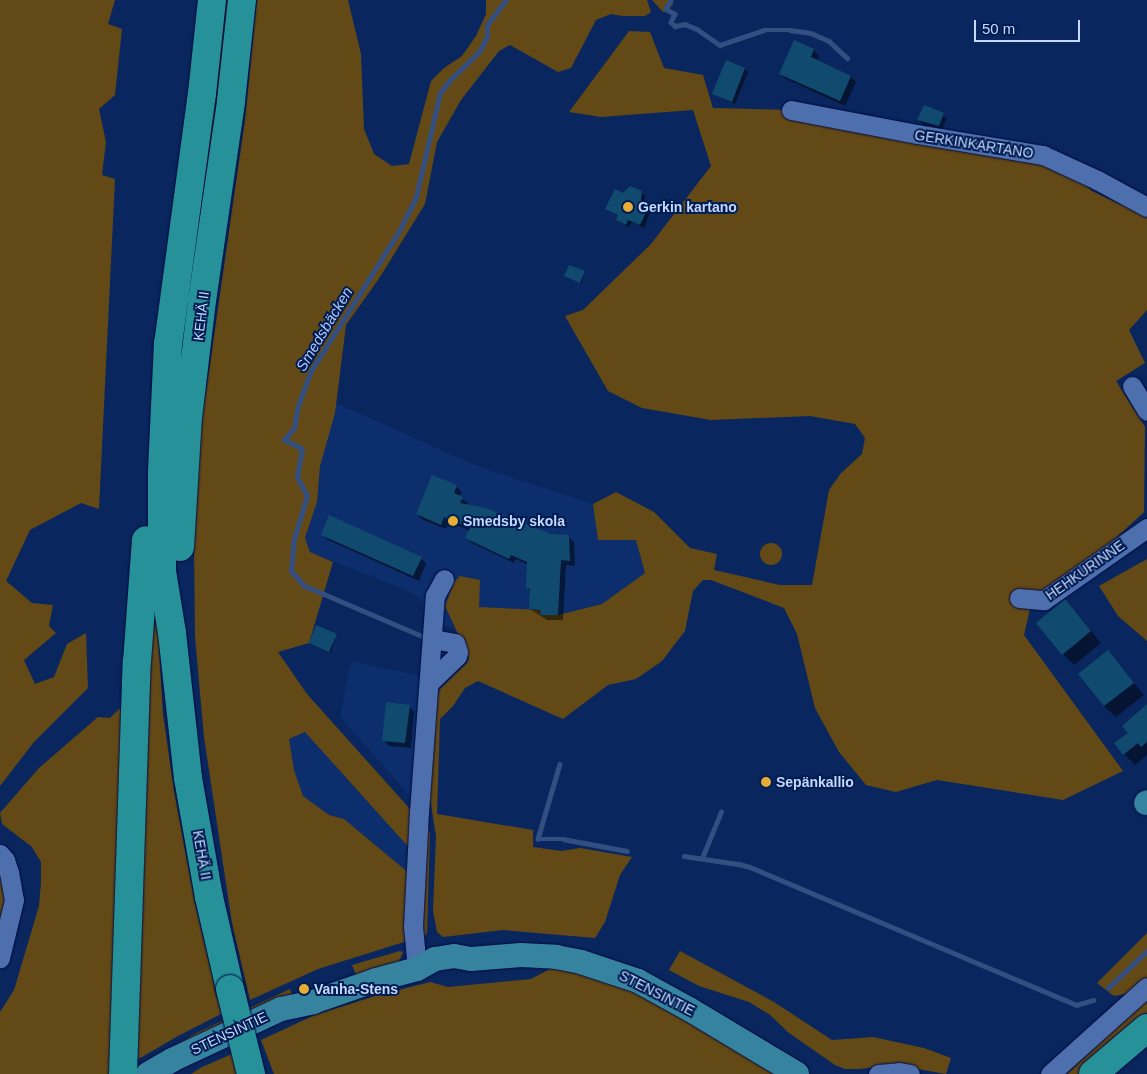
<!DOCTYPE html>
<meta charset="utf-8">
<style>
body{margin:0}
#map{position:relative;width:1147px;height:1074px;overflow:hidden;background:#09275e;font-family:Helvetica,sans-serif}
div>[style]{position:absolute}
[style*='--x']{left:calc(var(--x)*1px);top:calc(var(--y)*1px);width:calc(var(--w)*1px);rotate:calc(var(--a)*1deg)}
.built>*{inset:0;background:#0c2e6c}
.green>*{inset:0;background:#634916}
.round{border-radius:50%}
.shadow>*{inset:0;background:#0007}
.stream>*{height:4.5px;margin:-2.25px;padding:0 2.25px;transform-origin:2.25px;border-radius:2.25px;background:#334f81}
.building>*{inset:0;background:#104b6f}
.roads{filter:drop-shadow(0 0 1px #000a41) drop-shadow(0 0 1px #000a41)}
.minor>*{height:19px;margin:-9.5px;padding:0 9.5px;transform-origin:9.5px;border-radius:9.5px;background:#4d6fad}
.major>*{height:24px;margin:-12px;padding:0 12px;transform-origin:12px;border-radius:12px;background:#3683a0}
.highway>*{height:28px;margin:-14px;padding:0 14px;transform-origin:14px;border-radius:14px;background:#269198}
.bridges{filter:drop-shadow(0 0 1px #000a41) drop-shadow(0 0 1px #000a41)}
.highway-bridge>*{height:28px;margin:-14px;padding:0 14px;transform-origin:14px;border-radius:14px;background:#269198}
.dots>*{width:14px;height:14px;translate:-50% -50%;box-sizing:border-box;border:2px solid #011c52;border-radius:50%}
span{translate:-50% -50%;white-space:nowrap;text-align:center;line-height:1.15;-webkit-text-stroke:4px #011c52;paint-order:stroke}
.street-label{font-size:14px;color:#c5d9fc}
.poi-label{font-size:14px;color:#c5d9fc;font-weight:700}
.left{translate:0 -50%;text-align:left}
.water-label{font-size:15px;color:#aec9f8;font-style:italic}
.scale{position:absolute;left:974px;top:20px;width:106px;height:22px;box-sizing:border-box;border:2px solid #c5d9fc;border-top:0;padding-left:6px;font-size:15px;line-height:18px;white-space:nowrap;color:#c5d9fc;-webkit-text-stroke:4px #011c52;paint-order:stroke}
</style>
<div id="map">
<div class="built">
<i style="clip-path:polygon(336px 403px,477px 466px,593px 504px,598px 540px,637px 539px,645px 573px,602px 604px,558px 615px,501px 608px,445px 606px,454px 627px,434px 625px,427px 620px,421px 599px,406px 590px,310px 552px,305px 539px,317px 502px,320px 466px)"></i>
<i style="clip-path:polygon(351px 661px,422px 676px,411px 797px,340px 717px)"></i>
<i style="clip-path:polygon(305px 732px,413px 852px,410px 874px,344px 819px,329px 815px,303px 796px,294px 770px,289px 739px)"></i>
</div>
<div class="green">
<i style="clip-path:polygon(0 0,115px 0,108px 24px,122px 29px,115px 95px,99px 109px,106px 142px,102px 175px,115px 179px,99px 509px,81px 503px,30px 530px,6px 581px,32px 603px,53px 605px,49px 626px,56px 633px,24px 660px,35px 684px,54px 677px,67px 644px,86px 633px,88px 688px,34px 742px,0 786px)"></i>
<i style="clip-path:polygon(224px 0,231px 0,190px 310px,185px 309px)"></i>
<i style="clip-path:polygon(257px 0,348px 0,361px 54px,364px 129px,374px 154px,392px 166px,409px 164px,431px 81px,444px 68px,462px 56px,476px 36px,486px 14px,486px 0,647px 0,651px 12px,645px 16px,622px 16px,611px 14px,596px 20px,571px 68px,558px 72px,510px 45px,499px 51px,461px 100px,437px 142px,425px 204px,380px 277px,346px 325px,335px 413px,320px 466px,317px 502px,305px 538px,310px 552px,333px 562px,309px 643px,278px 652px,307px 694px,410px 809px,413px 852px,305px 732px,289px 739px,294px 770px,303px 796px,329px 815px,344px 819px,410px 874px,406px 939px,404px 942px,318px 969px,250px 1000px,232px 923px,204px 737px,195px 637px,194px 542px,201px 427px,245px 120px)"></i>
<i style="clip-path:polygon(652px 0,672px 0,673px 4px,666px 12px,663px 12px)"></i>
<i style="clip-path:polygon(629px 31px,650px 32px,664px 68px,703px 75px,713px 108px,791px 110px,1063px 165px,1092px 191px,1147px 217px,1147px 310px,1129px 330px,1145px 363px,1116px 381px,1145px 427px,1144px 512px,1046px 602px,1030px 609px,1024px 635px,1123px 771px,1063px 800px,937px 780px,896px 792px,866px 785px,839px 752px,815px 708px,797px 634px,784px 608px,711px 580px,703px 580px,693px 591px,685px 631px,662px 661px,636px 679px,608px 685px,563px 719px,478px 681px,465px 688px,453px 706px,440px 719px,437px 814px,533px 830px,533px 847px,561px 851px,580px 848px,632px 857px,620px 875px,605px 922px,595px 938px,503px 930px,443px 937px,437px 932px,433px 911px,436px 836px,430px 798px,438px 694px,440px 689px,467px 663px,469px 658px,445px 606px,454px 582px,460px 576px,480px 580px,479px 607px,541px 610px,541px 615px,558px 615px,602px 604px,645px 573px,636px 540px,598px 540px,593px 504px,616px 492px,654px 512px,690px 548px,717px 554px,714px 570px,780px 585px,812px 585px,829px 490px,841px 473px,862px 454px,865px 438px,855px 424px,810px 416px,711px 420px,642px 408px,608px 391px,565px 316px,583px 310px,651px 244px,711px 166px,693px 110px,601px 117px,569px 112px)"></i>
<i class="round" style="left:760px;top:543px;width:22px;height:22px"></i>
<i style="clip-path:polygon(1147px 559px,1147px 641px,1118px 616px,1099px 586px)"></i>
<i style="clip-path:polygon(154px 567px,163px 714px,174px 791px,195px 904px,221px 1014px,178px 1036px,135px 1061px)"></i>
<i style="clip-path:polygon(120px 708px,126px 741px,112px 1074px,0 1074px,0 1012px,14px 990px,39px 906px,41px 883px,41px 862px,32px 847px,2px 824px,0 813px,39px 768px,98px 717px,110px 718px)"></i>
<i style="clip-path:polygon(428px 823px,430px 834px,427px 933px,423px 939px,421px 933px)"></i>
<i style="clip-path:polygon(0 867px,7px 882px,0 933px)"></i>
<i style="clip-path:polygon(1147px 933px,1147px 979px,1137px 988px,1125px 994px,1114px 996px,1097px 983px)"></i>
<i style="clip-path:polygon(400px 951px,403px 952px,399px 962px,356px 975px,352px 965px)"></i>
<i style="clip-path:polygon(680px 951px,774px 1002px,832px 1040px,873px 1037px,924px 1048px,951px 1058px,946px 1074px,906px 1067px,883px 1066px,859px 1069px,845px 1069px,835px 1065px,789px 1033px,770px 1015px,749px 1002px,699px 986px,669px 970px)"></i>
<i style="clip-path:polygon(552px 968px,577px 969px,648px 998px,776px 1074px,274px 1074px,261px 1040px,315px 1015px,375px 996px,430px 982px,448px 987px,531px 979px)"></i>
<i style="clip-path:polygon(290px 989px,292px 995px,140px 1074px,127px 1074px,196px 1033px)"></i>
<i style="clip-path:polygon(1147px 999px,1147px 1015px,1081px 1074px,1067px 1074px)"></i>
<i style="clip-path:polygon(232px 1054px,237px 1074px,191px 1074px,202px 1067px)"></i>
</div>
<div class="shadow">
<i style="clip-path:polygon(813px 50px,819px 56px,816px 61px,851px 77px,856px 82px,845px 106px,786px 79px,780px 74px)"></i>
<i style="clip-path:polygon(745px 69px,748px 72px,735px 104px,713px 94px)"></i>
<i style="clip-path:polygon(925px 106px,947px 118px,942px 129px,922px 124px,919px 120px)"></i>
<i style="clip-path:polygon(641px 192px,645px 196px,644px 203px,652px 209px,644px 228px,632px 222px,629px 227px,621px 223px,617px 220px,619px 216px,607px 209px,624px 194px)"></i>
<i style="clip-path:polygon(584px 273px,582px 283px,567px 277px)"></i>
<i style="clip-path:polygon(456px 486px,462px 492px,459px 497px,468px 503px,467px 506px,551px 536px,569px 537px,574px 542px,575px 566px,566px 565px,563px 620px,547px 620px,530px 609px,531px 591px,527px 588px,528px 565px,516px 559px,514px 563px,472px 543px,467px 538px,470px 531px,449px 522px,446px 529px,423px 520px,417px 514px)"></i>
<i style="clip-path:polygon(322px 534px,421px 558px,426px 564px,419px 581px,328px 540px)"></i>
<i style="clip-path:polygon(1076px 612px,1101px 643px,1074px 665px,1063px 654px)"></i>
<i style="clip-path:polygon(336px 635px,331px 652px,310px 643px)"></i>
<i style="clip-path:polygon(1108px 652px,1144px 695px,1116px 717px,1104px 706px)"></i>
<i style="clip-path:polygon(409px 706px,414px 712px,411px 748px,389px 746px,384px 740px)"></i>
<i style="clip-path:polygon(1147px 706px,1147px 755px,1135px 765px,1124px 754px,1130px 733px)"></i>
</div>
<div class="stream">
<i style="--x:671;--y:0;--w:10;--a:119"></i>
<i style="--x:666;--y:9;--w:10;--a:29"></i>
<i style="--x:675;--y:14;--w:9;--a:117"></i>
<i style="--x:671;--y:22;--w:6;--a:45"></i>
<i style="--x:675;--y:26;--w:10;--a:-11"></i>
<i style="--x:685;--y:24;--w:13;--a:23"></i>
<i style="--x:697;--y:29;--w:28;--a:35"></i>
<i style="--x:720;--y:45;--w:46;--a:-18.8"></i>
<i style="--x:764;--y:30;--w:26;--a:0"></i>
<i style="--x:790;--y:30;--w:21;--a:8"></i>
<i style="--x:811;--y:33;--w:20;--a:24"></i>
<i style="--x:829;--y:41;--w:25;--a:43"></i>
<i style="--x:423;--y:637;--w:129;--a:-156.8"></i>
<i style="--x:304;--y:586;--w:20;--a:-131"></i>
<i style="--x:291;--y:571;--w:32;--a:-85"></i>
<i style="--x:294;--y:539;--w:45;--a:-73.2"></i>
<i style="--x:307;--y:496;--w:21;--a:-118"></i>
<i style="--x:297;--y:477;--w:28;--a:-80"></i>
<i style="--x:302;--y:449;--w:20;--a:-153"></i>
<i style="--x:284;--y:440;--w:16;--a:-50"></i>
<i style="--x:294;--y:428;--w:22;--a:-80"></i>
<i style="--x:298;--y:406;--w:37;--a:-70"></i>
<i style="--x:311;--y:371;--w:165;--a:-57.8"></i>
<i style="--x:399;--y:231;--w:38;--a:-63"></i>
<i style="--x:416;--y:197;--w:107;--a:-77"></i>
<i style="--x:440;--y:93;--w:16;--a:-52"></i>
<i style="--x:450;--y:80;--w:40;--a:-44"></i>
<i style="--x:479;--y:52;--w:17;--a:-62"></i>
<i style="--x:487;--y:37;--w:12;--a:-90"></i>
<i style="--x:487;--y:25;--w:31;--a:-53"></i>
<i style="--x:560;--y:764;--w:78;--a:106.3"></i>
<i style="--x:538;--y:839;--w:25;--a:0"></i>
<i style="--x:563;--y:839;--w:65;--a:10.6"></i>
<i style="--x:684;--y:856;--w:56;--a:8.3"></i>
<i style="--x:739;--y:864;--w:11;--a:15"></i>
<i style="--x:750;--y:867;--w:354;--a:22.9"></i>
<i style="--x:1076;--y:1005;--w:18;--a:-16"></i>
<i style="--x:702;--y:858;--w:50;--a:-67.6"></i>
<i style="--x:1108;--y:988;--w:54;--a:-43.5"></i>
</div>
<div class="building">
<i style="clip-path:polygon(794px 40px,814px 49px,811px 57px,851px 76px,840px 101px,779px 74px)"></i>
<i style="clip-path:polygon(726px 60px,745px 68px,732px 102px,712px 94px)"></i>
<i style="clip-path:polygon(924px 105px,944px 113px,939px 126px,917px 120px)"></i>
<i style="clip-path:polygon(630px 186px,642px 191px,641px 200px,650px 204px,640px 225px,628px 220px,626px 225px,616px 220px,618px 215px,605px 209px,615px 189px,623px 193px)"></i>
<i style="clip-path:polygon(569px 265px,585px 271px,580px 283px,564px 276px)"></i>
<i style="clip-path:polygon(432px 475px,457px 485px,454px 493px,463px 497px,460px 503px,486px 508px,551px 534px,569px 535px,570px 561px,561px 560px,558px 615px,540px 615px,541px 610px,529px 609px,530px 589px,526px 588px,527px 562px,511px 555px,509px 559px,465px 538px,470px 528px,444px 517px,441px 525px,416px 514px)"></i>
<i style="clip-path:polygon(329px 515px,422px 557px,413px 576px,321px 535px)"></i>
<i style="clip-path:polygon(1065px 599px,1091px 631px,1062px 655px,1036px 623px)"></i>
<i style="clip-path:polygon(316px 625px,337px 634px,329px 652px,309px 643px)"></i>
<i style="clip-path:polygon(1108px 650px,1134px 683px,1104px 706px,1078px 674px)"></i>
<i style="clip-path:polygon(386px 702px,410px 705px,405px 743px,382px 741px)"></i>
<i style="clip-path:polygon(1147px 704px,1147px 742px,1141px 747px,1138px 743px,1123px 755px,1114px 743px,1128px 733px,1122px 726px)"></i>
</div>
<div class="roads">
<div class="minor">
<i style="--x:791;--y:110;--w:128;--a:10.8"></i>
<i style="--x:917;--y:134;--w:128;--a:9.5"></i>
<i style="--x:1043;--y:155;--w:60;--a:24.8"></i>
<i style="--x:1097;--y:180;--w:57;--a:28.4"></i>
<i style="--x:1132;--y:386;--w:29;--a:59"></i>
<i style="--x:1019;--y:598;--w:25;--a:5"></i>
<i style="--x:1044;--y:600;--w:126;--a:-35"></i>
<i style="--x:429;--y:683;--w:39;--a:-44"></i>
<i style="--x:457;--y:656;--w:4;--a:-76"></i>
<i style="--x:458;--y:652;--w:9;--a:-108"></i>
<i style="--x:455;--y:643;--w:22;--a:-170"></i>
<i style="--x:0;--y:854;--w:8;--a:50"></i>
<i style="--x:5;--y:860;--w:13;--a:72"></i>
<i style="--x:9;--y:872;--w:28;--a:80"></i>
<i style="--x:14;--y:900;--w:60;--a:103.6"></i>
<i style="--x:417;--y:969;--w:43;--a:-95.3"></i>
<i style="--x:413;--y:926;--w:114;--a:-87"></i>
<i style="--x:419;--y:812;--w:217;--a:-85.8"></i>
<i style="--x:435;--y:596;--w:19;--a:-62"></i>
<i style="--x:878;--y:1074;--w:21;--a:-5"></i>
<i style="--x:899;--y:1072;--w:11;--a:10"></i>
<i style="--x:1050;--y:1074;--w:130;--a:-41.9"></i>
</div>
<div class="major">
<i style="--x:1146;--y:803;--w:1;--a:-45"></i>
<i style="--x:148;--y:1074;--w:28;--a:-30"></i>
<i style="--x:172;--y:1060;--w:120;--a:-25.1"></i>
<i style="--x:281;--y:1009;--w:33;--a:-12"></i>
<i style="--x:313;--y:1002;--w:67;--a:-19.2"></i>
<i style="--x:376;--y:980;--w:42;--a:-15"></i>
<i style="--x:417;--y:969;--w:21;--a:-29"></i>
<i style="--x:435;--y:959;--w:19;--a:-9"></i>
<i style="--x:454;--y:956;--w:17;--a:10"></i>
<i style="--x:471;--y:959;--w:50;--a:-4.6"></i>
<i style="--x:521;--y:955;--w:35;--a:3"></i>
<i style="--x:556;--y:957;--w:25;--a:11"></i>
<i style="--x:581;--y:962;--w:60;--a:18.4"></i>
<i style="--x:638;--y:981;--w:58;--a:28.8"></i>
<i style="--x:689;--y:1009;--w:126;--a:31"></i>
</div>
<div class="highway">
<i style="--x:212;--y:0;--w:94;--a:96.1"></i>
<i style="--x:202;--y:93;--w:252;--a:97.7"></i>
<i style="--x:168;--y:343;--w:128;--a:92.7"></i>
<i style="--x:162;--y:471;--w:100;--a:90"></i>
<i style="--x:162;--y:571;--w:63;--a:80.8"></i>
<i style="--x:172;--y:633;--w:146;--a:83.7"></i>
<i style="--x:188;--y:778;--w:121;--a:80"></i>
<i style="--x:209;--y:897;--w:94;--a:77.1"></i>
<i style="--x:180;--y:547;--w:129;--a:-86.5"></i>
<i style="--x:188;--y:418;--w:118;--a:-83.2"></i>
<i style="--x:202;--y:301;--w:202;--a:-81.7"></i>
<i style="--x:231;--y:101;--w:102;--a:-83.8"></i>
<i style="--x:123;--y:1074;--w:412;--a:-88.1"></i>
<i style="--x:137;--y:662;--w:122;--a:-85.8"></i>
<i style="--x:1093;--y:1074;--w:71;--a:-40.4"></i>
</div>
</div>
<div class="bridges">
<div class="highway-bridge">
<i style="--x:230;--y:989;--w:88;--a:76.1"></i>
</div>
</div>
<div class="dots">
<i style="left:628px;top:207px;background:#e6ad36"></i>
<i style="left:453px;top:521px;background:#e6ad36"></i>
<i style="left:766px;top:782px;background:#e6ad36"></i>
<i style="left:304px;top:989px;background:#e6ad36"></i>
</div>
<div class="street-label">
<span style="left:974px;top:144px;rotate:9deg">GERKINKARTANO</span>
<span style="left:201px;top:316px;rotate:-83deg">KEHÄ II</span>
<span style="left:1085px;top:570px;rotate:-35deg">HEHKURINNE</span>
<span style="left:202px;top:855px;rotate:80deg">KEHÄ II</span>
<span style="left:657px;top:993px;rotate:27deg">STENSINTIE</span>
<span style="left:229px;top:1033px;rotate:-25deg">STENSINTIE</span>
</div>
<div class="poi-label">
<span class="left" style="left:638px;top:207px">Gerkin kartano</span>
<span class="left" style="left:463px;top:521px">Smedsby skola</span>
<span class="left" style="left:776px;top:782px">Sepänkallio</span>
<span class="left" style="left:314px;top:989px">Vanha-Stens</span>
</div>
<div class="water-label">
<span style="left:324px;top:329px;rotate:-59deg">Smedsbäcken</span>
</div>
<div class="scale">50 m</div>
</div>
